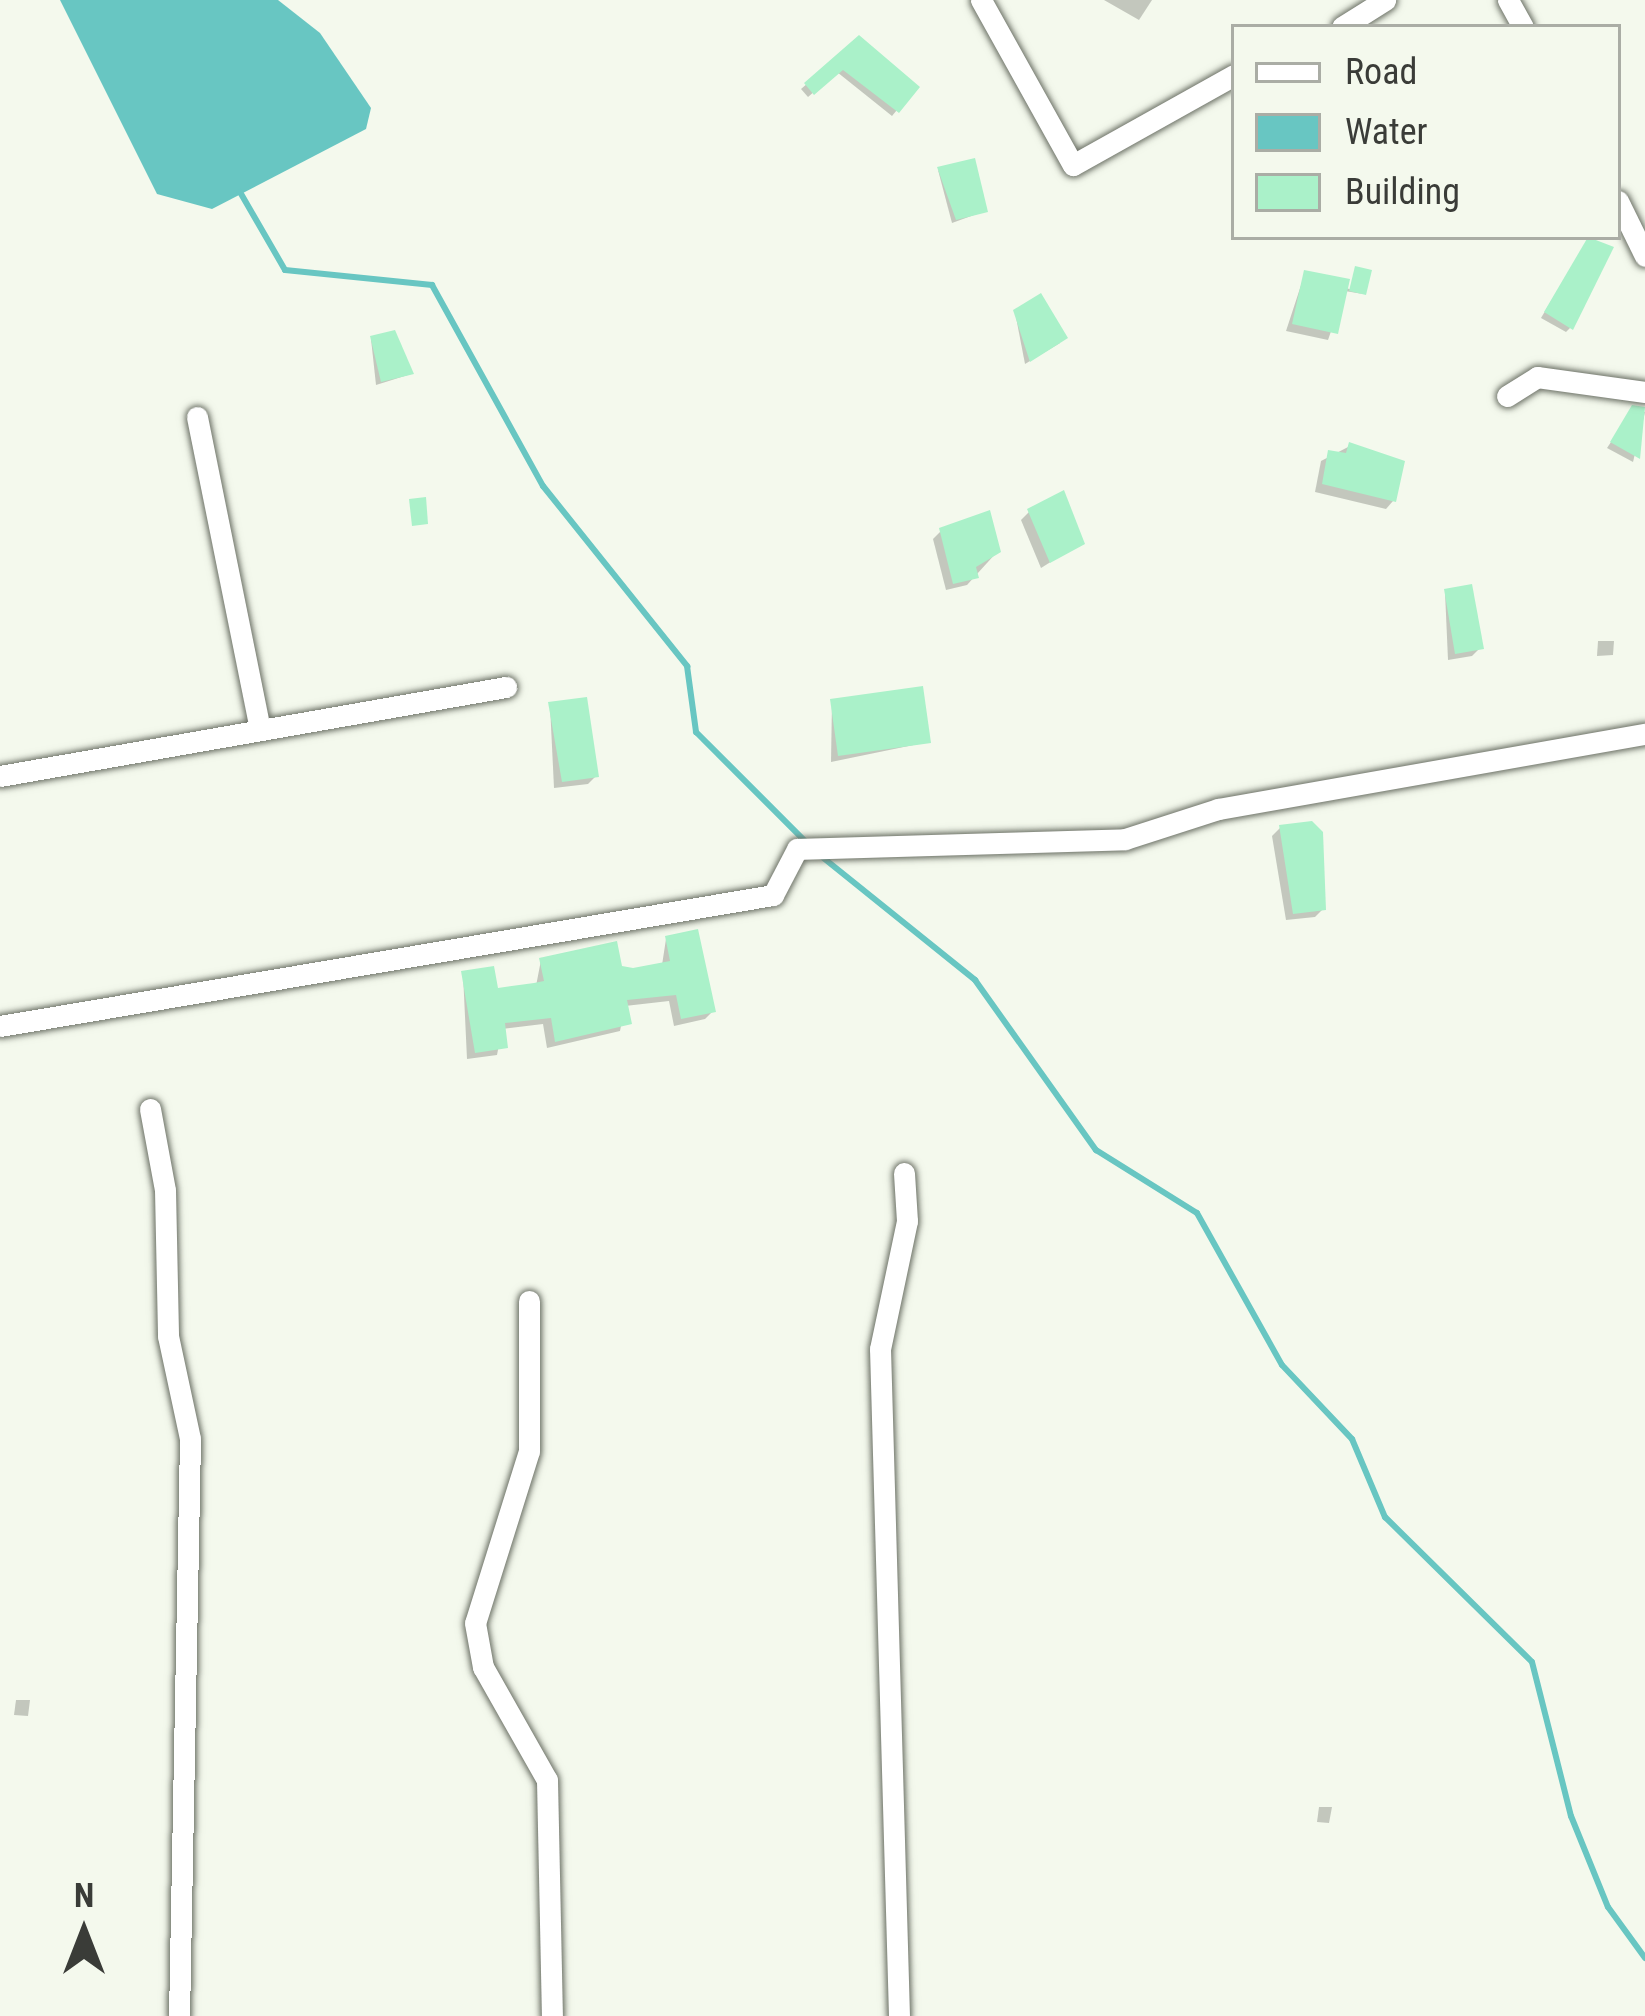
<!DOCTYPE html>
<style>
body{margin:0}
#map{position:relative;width:1645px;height:2016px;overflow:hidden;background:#f4f9ed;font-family:"Roboto Condensed",sans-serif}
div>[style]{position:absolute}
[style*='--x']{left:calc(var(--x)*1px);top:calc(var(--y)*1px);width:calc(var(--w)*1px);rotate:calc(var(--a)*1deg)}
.water>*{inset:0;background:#68c6c2}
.shadow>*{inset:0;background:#0003}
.stream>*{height:6px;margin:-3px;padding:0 3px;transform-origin:3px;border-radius:3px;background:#68c6c2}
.building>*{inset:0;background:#aaf1c9}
.roads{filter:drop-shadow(0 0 3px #6c7166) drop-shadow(0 0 3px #6c7166)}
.minor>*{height:21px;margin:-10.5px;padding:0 10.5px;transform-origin:10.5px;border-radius:10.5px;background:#fff}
span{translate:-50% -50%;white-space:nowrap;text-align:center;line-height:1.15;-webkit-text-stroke:10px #f4f9ed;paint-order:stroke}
.legend{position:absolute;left:1231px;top:24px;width:390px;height:216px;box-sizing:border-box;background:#f4f9ed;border:3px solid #aaada5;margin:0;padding:15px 21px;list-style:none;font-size:36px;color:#3a3c38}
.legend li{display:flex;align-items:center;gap:24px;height:60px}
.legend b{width:60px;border:3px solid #aaada5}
.north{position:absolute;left:24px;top:1872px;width:120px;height:120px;-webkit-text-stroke:9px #f4f9ed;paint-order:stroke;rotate:0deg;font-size:33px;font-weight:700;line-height:48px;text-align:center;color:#3a3c38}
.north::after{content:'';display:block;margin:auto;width:42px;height:54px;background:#3a3c38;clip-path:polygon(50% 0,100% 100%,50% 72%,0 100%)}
</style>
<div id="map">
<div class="water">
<i style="clip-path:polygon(60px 0,278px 0,320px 33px,371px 108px,366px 129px,212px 209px,157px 194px)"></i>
</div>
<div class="shadow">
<i style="clip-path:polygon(1104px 0,1152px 0,1139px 20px)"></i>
<i style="clip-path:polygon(859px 39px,916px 87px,892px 116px,837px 72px,808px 97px,801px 89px)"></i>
<i style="clip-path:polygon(938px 170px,985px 211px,952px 223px)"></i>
<i style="clip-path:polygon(1585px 244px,1570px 328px,1566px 332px,1541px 318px)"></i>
<i style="clip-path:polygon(1305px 273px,1363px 294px,1345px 291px,1328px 340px,1286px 331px)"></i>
<i style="clip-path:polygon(1015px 312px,1060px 343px,1025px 364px)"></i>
<i style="clip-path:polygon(371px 339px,411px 374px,376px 385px)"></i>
<i style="clip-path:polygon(1633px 409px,1645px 412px,1633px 462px,1607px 448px)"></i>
<i style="clip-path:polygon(1350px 446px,1393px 501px,1386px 509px,1315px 492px,1321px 461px)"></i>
<i style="clip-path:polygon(1029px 512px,1081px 543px,1041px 568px,1021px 520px)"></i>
<i style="clip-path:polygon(941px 531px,997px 552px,967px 585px,946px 590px,933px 539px)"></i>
<i style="clip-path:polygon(1445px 592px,1480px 648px,1472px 656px,1448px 660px)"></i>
<i style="clip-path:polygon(1614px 641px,1613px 655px,1597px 656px,1598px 641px)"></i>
<i style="clip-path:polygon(832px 702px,928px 742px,831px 762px)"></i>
<i style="clip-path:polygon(550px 705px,596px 776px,588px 784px,554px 788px)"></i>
<i style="clip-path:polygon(1280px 828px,1323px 909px,1315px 917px,1286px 920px,1272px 836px)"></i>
<i style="clip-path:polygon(666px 939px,713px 1011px,705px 1019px,674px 1026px,669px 1001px,625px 1006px,620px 1031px,547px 1048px,543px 1024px,502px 1029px,497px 1055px,467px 1059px,463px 974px,495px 991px,536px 986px,541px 960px,633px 971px,662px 965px)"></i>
<i style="clip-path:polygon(16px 1700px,30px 1700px,28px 1716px,14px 1715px)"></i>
<i style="clip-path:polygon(1319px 1807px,1332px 1807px,1329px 1823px,1317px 1822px)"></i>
</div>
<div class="stream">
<i style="--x:240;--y:192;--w:90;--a:60"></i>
<i style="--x:285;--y:270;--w:148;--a:5.8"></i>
<i style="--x:432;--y:285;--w:230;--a:61.1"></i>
<i style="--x:543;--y:486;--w:231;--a:51.3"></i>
<i style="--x:687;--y:666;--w:67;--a:82.2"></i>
<i style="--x:696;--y:732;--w:157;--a:45"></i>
<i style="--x:821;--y:856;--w:198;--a:38.8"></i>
<i style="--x:975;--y:980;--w:209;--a:54.6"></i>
<i style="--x:1096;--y:1150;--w:119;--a:32"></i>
<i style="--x:1197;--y:1213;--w:174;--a:60.8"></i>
<i style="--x:1282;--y:1365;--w:102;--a:46.6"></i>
<i style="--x:1352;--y:1439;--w:85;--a:67.1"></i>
<i style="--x:1385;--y:1517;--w:206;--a:44.6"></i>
<i style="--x:1532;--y:1662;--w:159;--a:75.8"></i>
<i style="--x:1571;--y:1816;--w:98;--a:67.9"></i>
<i style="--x:1608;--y:1907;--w:63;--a:54"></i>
</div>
<div class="building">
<i style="clip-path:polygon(859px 35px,920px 87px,899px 113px,843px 70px,814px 95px,804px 83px)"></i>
<i style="clip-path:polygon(975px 158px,988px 212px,956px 220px,937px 167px)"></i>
<i style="clip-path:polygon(1588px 237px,1614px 247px,1573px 330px,1544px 312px)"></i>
<i style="clip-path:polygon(1355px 266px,1372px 270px,1366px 295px,1349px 291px)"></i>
<i style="clip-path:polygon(1304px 270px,1350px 279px,1338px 334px,1292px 324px)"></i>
<i style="clip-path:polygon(1041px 293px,1068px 338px,1030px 362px,1013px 310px)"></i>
<i style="clip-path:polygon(395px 330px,414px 374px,381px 382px,370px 336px)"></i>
<i style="clip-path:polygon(1632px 405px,1645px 407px,1640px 459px,1610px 442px)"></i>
<i style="clip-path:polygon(1349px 442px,1405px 461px,1396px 502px,1322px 484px,1328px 450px,1346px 453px)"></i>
<i style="clip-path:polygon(1064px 490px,1085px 544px,1050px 563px,1027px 509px)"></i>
<i style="clip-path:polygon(426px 497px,428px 524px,412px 526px,409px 499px)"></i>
<i style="clip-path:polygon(990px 510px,1001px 552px,976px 567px,979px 578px,953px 584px,939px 528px)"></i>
<i style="clip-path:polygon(1472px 584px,1484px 649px,1455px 654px,1444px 589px)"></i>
<i style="clip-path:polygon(923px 686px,931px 743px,838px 756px,830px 699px)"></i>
<i style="clip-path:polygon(587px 697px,599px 777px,562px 782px,548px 702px)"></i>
<i style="clip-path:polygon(1312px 821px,1323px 832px,1326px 910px,1293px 914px,1279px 825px)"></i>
<i style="clip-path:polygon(698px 929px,716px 1012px,681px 1019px,676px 995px,627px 1000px,632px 1024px,555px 1042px,551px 1018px,505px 1023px,508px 1048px,475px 1053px,461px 971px,494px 966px,498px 988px,534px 983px,544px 981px,539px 958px,617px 941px,622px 966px,633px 968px,670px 961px,665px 936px)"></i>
</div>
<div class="roads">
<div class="minor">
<i style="--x:981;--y:0;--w:189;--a:60.9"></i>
<i style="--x:1073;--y:165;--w:184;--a:-29.2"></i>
<i style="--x:1508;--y:0;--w:31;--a:61"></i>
<i style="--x:1342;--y:27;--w:51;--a:-32.1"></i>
<i style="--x:1618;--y:201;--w:61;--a:63.9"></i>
<i style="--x:1507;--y:396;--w:36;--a:-32"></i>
<i style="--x:1537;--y:377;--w:109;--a:7.9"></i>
<i style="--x:197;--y:417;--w:319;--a:78.6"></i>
<i style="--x:0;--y:776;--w:514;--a:-9.98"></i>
<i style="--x:0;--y:1026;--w:784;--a:-9.62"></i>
<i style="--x:773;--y:895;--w:52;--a:-62.4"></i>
<i style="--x:797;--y:849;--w:328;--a:-1.7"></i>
<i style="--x:1125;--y:839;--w:98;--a:-17.9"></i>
<i style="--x:1218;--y:809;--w:434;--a:-10"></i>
<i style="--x:150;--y:1109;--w:82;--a:79.5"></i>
<i style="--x:165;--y:1190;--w:146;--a:88.8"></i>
<i style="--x:168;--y:1336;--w:105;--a:77.9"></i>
<i style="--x:190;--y:1439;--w:577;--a:91.09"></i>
<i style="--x:529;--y:1301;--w:150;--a:90"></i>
<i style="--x:529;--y:1451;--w:180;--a:107.4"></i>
<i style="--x:475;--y:1623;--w:45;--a:79.7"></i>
<i style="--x:483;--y:1667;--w:130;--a:60.5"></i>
<i style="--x:547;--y:1780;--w:236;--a:88.8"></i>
<i style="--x:899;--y:2016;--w:667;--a:-91.63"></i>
<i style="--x:880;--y:1349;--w:131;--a:-78.1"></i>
<i style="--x:907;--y:1221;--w:48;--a:-93.6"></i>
</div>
</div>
<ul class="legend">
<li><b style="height:15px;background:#fff"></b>Road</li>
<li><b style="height:33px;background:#68c6c2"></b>Water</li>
<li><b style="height:33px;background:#aaf1c9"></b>Building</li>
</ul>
<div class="north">N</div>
</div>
